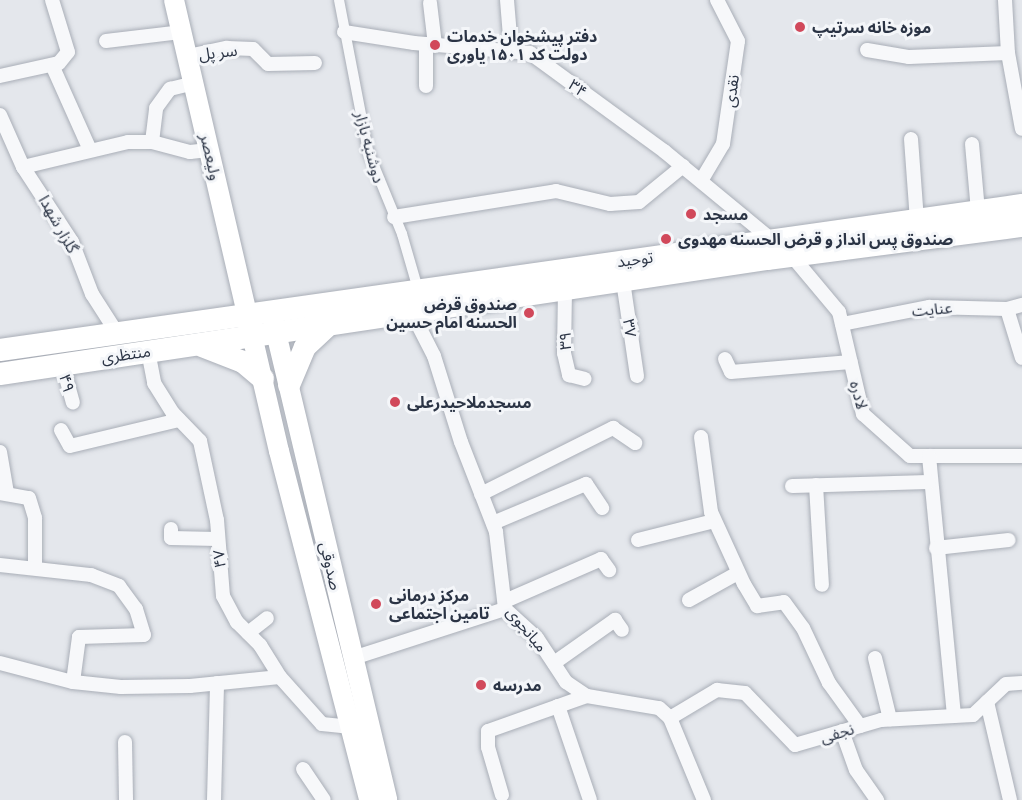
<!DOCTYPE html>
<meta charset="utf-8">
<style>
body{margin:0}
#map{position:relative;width:1022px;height:800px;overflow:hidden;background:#e4e7ec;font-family:"PT Sans Narrow","Noto Sans Arabic",sans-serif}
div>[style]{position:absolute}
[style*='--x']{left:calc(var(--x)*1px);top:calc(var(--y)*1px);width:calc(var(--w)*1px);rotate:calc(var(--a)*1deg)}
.roads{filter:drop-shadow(0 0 2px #a9aeb7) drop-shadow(0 0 2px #a9aeb7)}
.pedestrian>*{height:10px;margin:-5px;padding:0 5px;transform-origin:5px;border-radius:5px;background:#f7f8fa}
.minor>*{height:14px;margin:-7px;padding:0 7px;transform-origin:7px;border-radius:7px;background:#f7f8fa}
.secondary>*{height:20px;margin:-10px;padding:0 10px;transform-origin:10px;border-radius:10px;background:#fff}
.primary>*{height:22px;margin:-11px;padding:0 11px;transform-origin:11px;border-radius:11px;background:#fff}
.dots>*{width:16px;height:16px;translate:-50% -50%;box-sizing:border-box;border:3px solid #f4f6f9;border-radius:50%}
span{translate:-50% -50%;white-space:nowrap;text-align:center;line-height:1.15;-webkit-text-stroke:6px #f4f6f9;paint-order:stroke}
.poi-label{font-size:16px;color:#2b3445;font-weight:700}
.left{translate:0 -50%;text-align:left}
.right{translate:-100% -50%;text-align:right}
.street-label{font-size:16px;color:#2b3445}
</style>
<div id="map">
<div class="roads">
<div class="pedestrian">
<i style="--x:339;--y:0;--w:154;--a:79.1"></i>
<i style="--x:368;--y:151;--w:90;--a:67.7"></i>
<i style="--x:402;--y:234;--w:57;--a:73.8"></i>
</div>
<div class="minor">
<i style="--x:507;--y:0;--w:49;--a:85.3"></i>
<i style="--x:1005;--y:0;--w:53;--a:86.8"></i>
<i style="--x:1008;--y:53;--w:77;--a:79.6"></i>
<i style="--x:430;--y:3;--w:42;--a:83.2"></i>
<i style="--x:344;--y:32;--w:71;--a:8.9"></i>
<i style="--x:414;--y:43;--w:116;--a:4.9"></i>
<i style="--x:530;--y:53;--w:166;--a:36.2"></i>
<i style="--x:664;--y:151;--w:140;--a:39.5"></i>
<i style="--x:106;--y:41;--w:77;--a:-6.8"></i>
<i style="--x:867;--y:50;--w:43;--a:9.5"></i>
<i style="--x:909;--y:57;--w:99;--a:-2.3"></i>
<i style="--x:188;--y:56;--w:40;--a:-12"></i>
<i style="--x:227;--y:48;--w:26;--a:2"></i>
<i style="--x:253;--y:49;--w:21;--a:45"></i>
<i style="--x:268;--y:64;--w:47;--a:-1.2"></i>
<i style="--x:52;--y:65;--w:93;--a:65.9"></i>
<i style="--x:0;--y:76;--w:60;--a:-12.4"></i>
<i style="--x:59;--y:63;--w:14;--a:-51"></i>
<i style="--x:68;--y:52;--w:54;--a:-107.1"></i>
<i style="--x:426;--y:86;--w:42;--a:-90"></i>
<i style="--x:0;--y:115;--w:57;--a:66.1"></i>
<i style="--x:23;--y:167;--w:90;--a:56.8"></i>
<i style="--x:72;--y:242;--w:56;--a:69"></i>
<i style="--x:92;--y:294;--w:46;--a:57.3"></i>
<i style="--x:911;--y:139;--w:81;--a:85.8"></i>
<i style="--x:152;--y:142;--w:34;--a:-83"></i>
<i style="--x:156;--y:108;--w:24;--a:-54"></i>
<i style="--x:170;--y:89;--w:25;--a:-14"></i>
<i style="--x:972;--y:144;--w:67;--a:84.9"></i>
<i style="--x:23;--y:167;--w:108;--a:-13.4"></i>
<i style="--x:128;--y:142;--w:24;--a:0"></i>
<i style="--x:152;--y:142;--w:39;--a:15"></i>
<i style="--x:190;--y:152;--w:19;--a:-6"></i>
<i style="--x:701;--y:181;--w:43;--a:-59.3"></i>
<i style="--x:723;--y:144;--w:104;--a:-81.7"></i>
<i style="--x:738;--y:41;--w:46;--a:-117.1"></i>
<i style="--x:394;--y:217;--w:164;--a:-9.1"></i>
<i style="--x:556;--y:191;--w:56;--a:13.5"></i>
<i style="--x:610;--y:204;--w:29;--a:-4"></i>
<i style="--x:639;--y:202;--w:57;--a:-39.3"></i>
<i style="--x:792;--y:256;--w:73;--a:50"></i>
<i style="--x:839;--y:312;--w:105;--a:76.8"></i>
<i style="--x:863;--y:414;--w:63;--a:41.8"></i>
<i style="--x:910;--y:456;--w:112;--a:0"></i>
<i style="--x:623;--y:281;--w:96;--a:81.6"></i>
<i style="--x:565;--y:290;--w:63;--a:90.9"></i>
<i style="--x:564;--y:353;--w:23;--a:77"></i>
<i style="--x:569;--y:375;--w:16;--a:14"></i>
<i style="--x:1007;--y:309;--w:51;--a:73"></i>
<i style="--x:412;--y:313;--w:48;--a:62.9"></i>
<i style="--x:434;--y:356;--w:90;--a:72.6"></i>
<i style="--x:461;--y:442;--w:97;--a:68.7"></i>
<i style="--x:496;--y:532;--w:78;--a:83.3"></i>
<i style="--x:505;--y:609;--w:43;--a:42.2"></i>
<i style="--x:537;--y:638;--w:53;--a:56.6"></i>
<i style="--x:566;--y:682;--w:25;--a:34"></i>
<i style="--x:587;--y:696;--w:73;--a:9.5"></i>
<i style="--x:659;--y:708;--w:15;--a:42"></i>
<i style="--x:670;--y:718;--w:89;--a:67.5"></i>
<i style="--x:842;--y:324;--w:89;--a:-11.1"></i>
<i style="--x:929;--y:307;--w:78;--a:1.5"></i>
<i style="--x:1007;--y:309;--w:16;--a:-15"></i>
<i style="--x:148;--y:351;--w:33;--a:79"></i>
<i style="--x:154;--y:383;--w:36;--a:58"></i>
<i style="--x:173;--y:413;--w:39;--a:46"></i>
<i style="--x:200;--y:441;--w:81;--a:77.9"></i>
<i style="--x:217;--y:520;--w:76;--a:85.5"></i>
<i style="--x:223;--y:596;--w:30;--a:62"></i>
<i style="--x:237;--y:622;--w:33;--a:45"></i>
<i style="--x:260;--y:645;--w:38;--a:58"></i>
<i style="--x:280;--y:677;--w:63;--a:48.2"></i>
<i style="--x:322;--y:724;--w:27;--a:6"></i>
<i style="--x:725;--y:359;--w:14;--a:65"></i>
<i style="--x:731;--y:372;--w:120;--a:-4.8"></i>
<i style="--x:62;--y:363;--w:41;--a:74.6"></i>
<i style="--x:61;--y:430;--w:18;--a:61"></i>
<i style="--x:70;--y:446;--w:112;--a:-13.4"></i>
<i style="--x:701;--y:437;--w:76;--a:82.4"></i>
<i style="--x:711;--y:512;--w:79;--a:65.4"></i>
<i style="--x:744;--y:584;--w:26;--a:59"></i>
<i style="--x:757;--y:606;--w:27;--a:-8"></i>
<i style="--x:784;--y:602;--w:32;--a:54"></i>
<i style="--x:803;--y:628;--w:61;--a:64.7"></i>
<i style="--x:829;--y:683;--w:53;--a:54.2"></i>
<i style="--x:0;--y:452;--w:42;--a:80.3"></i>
<i style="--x:929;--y:456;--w:261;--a:84.5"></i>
<i style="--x:816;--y:485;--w:100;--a:86.6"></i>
<i style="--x:792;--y:486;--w:137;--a:-1.7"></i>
<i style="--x:0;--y:493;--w:29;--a:10"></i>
<i style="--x:29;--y:498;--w:21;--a:73"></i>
<i style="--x:35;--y:518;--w:50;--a:90"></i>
<i style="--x:481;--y:494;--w:148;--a:-26.6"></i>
<i style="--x:613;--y:428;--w:27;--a:34"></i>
<i style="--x:493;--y:523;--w:101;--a:-22.8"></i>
<i style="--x:586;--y:484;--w:29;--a:56"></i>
<i style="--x:171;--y:529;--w:9;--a:90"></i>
<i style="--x:171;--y:538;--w:46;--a:1.2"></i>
<i style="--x:638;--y:540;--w:78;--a:-14"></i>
<i style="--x:936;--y:548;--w:73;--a:-6.3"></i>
<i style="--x:0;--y:565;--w:92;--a:6.3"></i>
<i style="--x:91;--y:575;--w:30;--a:21"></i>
<i style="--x:119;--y:586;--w:29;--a:54"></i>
<i style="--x:136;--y:609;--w:27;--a:73"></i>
<i style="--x:144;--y:635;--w:65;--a:178.2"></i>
<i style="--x:79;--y:637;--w:45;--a:97.6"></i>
<i style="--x:689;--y:600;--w:56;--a:-28.9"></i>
<i style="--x:505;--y:601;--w:105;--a:-23.6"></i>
<i style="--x:601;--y:559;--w:14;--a:54"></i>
<i style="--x:248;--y:633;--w:24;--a:-38"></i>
<i style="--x:353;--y:658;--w:160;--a:-17.9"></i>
<i style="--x:875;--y:658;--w:63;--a:76.2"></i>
<i style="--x:0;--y:663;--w:75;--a:14.6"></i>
<i style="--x:73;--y:682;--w:48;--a:5.9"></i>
<i style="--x:121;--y:687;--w:69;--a:-0.8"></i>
<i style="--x:190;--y:686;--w:90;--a:-5.7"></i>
<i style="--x:554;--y:663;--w:75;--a:-35.2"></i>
<i style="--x:615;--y:620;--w:12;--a:55"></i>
<i style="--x:987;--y:702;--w:101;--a:76.8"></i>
<i style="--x:558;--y:706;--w:99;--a:71.2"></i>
<i style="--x:670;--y:718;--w:55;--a:-30.8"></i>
<i style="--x:717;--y:690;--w:28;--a:6"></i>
<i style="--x:745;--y:693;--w:72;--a:46.1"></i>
<i style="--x:795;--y:745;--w:90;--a:-16.2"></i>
<i style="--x:881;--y:720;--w:92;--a:-3.1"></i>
<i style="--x:973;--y:715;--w:45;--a:-43.2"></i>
<i style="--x:1006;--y:684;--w:16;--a:-4"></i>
<i style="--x:842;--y:731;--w:41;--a:70.3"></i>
<i style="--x:856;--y:770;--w:37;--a:55"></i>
<i style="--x:125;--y:742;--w:58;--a:89"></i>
<i style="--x:303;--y:769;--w:37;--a:56"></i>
<i style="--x:502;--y:795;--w:50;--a:-106.3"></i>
<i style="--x:488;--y:747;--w:16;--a:-90"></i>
<i style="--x:488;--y:731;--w:105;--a:-19.5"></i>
<i style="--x:214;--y:800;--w:117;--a:-88.5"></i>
</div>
<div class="secondary">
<i style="--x:174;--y:0;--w:463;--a:76.9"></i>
<i style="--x:279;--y:451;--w:360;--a:75.5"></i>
<i style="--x:273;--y:320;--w:493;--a:76.6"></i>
</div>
<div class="primary">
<i style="--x:202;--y:346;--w:44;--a:21.3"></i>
<i style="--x:243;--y:362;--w:26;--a:40"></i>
<i style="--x:0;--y:350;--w:1032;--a:-8.08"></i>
<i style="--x:0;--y:374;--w:776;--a:-8.53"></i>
<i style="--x:767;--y:259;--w:257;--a:-7.4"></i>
<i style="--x:289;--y:385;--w:41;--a:-67.2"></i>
<i style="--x:305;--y:347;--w:34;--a:-43"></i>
</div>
</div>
<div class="dots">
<i style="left:800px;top:27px;background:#d1495b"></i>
<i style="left:435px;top:45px;background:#d1495b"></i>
<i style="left:691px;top:214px;background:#d1495b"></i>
<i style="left:666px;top:239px;background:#d1495b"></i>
<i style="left:529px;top:313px;background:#d1495b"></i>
<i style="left:395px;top:402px;background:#d1495b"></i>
<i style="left:376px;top:604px;background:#d1495b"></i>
<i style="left:481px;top:685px;background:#d1495b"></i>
</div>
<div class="poi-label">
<span class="left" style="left:812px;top:27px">موزه خانه سرتیپ</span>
<span class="left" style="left:447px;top:45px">دفتر پیشخوان خدمات<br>دولت کد ۱۵۰۱ یاوری</span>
<span class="left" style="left:703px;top:214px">مسجد</span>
<span class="left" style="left:678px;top:239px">صندوق پس انداز و قرض الحسنه مهدوی</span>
<span class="right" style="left:517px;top:313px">صندوق قرض<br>الحسنه امام حسین</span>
<span class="left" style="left:407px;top:402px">مسجدملاحیدرعلی</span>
<span class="left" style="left:389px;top:604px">مرکز درمانی<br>تامین اجتماعی</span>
<span class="left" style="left:493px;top:685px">مدرسه</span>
</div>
<div class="street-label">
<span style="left:218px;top:52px;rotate:-7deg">سر پل</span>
<span style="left:578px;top:88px;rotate:36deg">۳۴</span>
<span style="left:731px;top:91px;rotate:-82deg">نقدی</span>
<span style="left:370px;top:147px;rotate:75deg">دوشنبه بازار</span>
<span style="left:211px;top:157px;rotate:77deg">ولیعصر</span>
<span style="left:59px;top:224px;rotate:61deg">گلزار شهدا</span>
<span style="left:635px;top:259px;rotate:-8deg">توحید</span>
<span style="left:932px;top:309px;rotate:-5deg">عنایت</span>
<span style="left:630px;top:328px;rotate:82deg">۳۷</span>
<span style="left:565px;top:341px;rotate:-91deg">۳۹</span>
<span style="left:126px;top:354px;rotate:-8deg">منتظری</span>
<span style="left:67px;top:383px;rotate:75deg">۴۹</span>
<span style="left:859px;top:395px;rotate:75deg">لادره</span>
<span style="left:219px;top:559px;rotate:-96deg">۴۷</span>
<span style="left:331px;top:566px;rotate:77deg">صدوقی</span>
<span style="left:527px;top:629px;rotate:50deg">میانجوی</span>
<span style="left:837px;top:733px;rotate:-17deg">نجفی</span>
</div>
</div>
